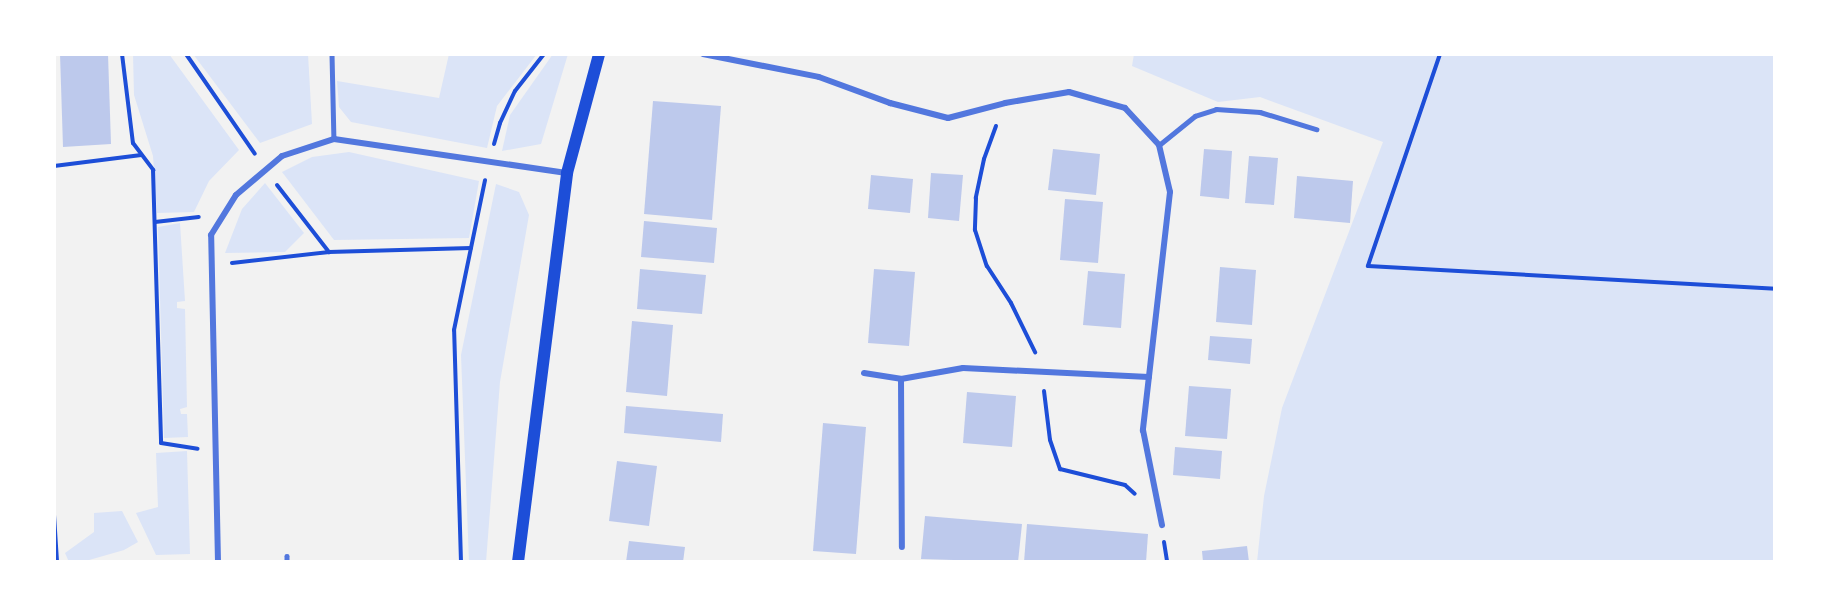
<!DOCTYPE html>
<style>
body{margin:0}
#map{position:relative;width:1829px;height:616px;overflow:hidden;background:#f2f2f2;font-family:"DejaVu Sans",sans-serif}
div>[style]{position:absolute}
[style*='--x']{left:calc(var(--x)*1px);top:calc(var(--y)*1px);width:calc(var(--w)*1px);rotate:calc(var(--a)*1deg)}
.green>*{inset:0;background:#dbe4f7}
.building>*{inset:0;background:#bdc9ec}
.path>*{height:4px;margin:-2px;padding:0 2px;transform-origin:2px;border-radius:2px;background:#1d4ed8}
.service>*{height:4.5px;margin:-2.25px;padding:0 2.25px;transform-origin:2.25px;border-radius:2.25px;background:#5277de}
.minor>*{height:6px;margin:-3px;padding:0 3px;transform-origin:3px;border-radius:3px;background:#5277de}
.secondary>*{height:12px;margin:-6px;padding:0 6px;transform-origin:6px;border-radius:6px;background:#1d4ed8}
span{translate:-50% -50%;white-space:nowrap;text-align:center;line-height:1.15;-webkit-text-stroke:6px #fff;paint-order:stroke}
.frame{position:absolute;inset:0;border:56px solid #fff;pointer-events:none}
</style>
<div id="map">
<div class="green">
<i style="clip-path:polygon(133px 54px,169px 54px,239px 150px,209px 181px,194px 212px,157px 213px,153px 156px,134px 95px)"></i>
<i style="clip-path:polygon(193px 54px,308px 54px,312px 124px,260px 143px)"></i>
<i style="clip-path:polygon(449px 54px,537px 54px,497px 106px,487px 148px,351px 122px,339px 107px,337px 81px,439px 98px)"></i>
<i style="clip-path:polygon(553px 54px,568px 54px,541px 144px,502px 151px,510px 115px)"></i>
<i style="clip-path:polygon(1134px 54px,1775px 54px,1775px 562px,1257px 562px,1264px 496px,1282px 408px,1383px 142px,1260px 97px,1218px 102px,1132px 66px)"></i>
<i style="clip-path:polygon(349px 152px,479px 181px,469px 238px,334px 240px,282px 172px,312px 157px)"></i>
<i style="clip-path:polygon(265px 183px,304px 233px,285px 252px,225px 253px,242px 209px)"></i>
<i style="clip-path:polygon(496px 184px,519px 192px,529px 215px,500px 382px,486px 562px,469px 562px,461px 355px)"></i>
<i style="clip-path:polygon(180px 223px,185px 301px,177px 302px,177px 308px,185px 309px,187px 407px,180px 409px,181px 414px,187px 414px,188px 437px,164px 438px,158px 227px)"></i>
<i style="clip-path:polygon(187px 451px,190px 554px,156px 555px,136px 513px,158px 507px,156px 453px)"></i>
<i style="clip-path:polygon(122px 511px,138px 542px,124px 550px,82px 562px,69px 562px,65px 553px,94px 532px,94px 513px)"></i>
</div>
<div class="building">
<i style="clip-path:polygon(60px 54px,108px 54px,111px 144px,63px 147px)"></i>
<i style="clip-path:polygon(653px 101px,721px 106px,712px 220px,644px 214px)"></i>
<i style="clip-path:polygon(1053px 149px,1100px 154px,1096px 195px,1048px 190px)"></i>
<i style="clip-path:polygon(1204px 149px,1232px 151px,1229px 199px,1200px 196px)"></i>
<i style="clip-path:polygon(1249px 156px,1278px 158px,1274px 205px,1245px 203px)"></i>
<i style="clip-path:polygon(931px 173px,963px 175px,959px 221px,928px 218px)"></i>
<i style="clip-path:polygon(871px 175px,913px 179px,910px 213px,868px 209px)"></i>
<i style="clip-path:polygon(1297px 176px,1353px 181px,1350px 223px,1294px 218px)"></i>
<i style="clip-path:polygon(1065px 199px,1103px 202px,1098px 263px,1060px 260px)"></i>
<i style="clip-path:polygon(644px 221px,717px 228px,714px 263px,641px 257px)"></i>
<i style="clip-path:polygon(1220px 267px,1256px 270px,1252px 325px,1216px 322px)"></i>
<i style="clip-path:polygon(640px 269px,706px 275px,702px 314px,637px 309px)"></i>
<i style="clip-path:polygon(874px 269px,915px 272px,909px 346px,868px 343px)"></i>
<i style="clip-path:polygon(1088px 271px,1125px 274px,1121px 328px,1083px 325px)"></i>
<i style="clip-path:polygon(632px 321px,673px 325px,667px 396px,626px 392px)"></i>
<i style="clip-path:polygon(1210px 336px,1252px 339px,1250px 364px,1208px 360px)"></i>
<i style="clip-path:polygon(1189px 386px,1231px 389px,1227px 439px,1185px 436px)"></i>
<i style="clip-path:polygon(967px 392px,1016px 396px,1012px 447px,963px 443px)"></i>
<i style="clip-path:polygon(626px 406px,723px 414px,721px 442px,624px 433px)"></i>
<i style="clip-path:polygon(823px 423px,866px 427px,856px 554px,813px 551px)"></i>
<i style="clip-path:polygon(1175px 447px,1222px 451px,1220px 479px,1173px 475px)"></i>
<i style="clip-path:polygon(617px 461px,657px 466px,649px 526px,609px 521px)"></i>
<i style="clip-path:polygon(925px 516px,1022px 524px,1018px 562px,921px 559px)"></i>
<i style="clip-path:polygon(1027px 524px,1148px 534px,1146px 562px,1024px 562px)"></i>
<i style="clip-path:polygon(629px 541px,685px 547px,683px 562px,626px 562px)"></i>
<i style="clip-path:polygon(1247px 546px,1249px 562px,1203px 562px,1202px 551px)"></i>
</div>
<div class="path">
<i style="--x:122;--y:54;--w:90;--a:83"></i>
<i style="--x:133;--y:143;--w:34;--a:53"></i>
<i style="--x:153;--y:170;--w:273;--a:88.3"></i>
<i style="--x:161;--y:443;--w:37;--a:9"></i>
<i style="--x:186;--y:54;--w:121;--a:55.4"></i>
<i style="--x:1440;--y:54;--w:224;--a:108.8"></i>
<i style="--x:1368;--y:266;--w:408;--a:3.2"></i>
<i style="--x:996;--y:126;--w:35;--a:110"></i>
<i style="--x:984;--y:159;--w:40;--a:102"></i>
<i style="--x:976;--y:198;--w:32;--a:92"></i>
<i style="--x:975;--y:230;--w:38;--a:72"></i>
<i style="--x:987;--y:266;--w:44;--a:57"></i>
<i style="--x:1011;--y:303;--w:55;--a:63.9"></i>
<i style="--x:494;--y:144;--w:22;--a:-74"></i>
<i style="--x:500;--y:123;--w:35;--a:-65"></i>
<i style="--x:515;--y:91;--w:47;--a:-51.9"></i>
<i style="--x:54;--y:166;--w:88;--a:-7.2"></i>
<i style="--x:277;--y:185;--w:85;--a:52.2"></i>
<i style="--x:329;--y:252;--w:142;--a:-1.6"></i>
<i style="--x:155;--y:222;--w:44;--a:-6.5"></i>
<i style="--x:232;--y:263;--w:98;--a:-6.5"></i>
<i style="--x:1044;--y:391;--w:49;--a:83"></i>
<i style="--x:1050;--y:440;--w:31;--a:71"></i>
<i style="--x:1060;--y:469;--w:67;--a:13.8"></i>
<i style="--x:1125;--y:485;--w:13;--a:42"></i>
<i style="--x:54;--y:515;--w:47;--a:86.3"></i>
<i style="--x:1164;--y:542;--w:20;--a:81"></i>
<i style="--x:461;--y:562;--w:232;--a:-91.7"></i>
<i style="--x:454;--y:330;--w:153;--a:-78.3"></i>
</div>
<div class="service">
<i style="--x:332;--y:54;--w:85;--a:88.7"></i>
<i style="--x:1159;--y:145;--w:46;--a:-38.9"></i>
<i style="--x:1195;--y:116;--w:22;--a:-18"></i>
<i style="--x:1216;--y:109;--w:44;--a:3.9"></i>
<i style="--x:1260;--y:112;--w:59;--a:16.9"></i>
<i style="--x:287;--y:556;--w:6;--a:90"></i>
</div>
<div class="minor">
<i style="--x:703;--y:54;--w:118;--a:11.2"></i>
<i style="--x:819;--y:77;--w:76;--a:20.1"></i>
<i style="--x:890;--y:103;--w:60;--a:14.5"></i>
<i style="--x:948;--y:118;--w:59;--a:-14.7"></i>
<i style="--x:1005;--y:103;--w:65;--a:-9.8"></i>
<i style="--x:1069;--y:92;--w:58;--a:15.9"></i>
<i style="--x:1125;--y:108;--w:50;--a:47.4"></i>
<i style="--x:1159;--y:145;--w:48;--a:76.8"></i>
<i style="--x:1170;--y:192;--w:240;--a:96.5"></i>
<i style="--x:1143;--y:430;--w:97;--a:78.7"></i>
<i style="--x:864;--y:373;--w:37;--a:9"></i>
<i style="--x:901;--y:379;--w:63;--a:-10.1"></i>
<i style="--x:963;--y:368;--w:186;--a:2.8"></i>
<i style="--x:901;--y:379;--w:168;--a:89.7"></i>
<i style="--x:218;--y:562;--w:327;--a:-91.2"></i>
<i style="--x:211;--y:235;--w:47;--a:-58"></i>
<i style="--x:236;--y:195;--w:60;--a:-40.3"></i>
<i style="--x:282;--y:156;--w:55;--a:-18.1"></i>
<i style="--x:334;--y:139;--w:235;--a:8.3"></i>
</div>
<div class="secondary">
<i style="--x:518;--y:562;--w:392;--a:-82.8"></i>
<i style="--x:567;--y:173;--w:123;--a:-74.9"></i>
</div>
<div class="frame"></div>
</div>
